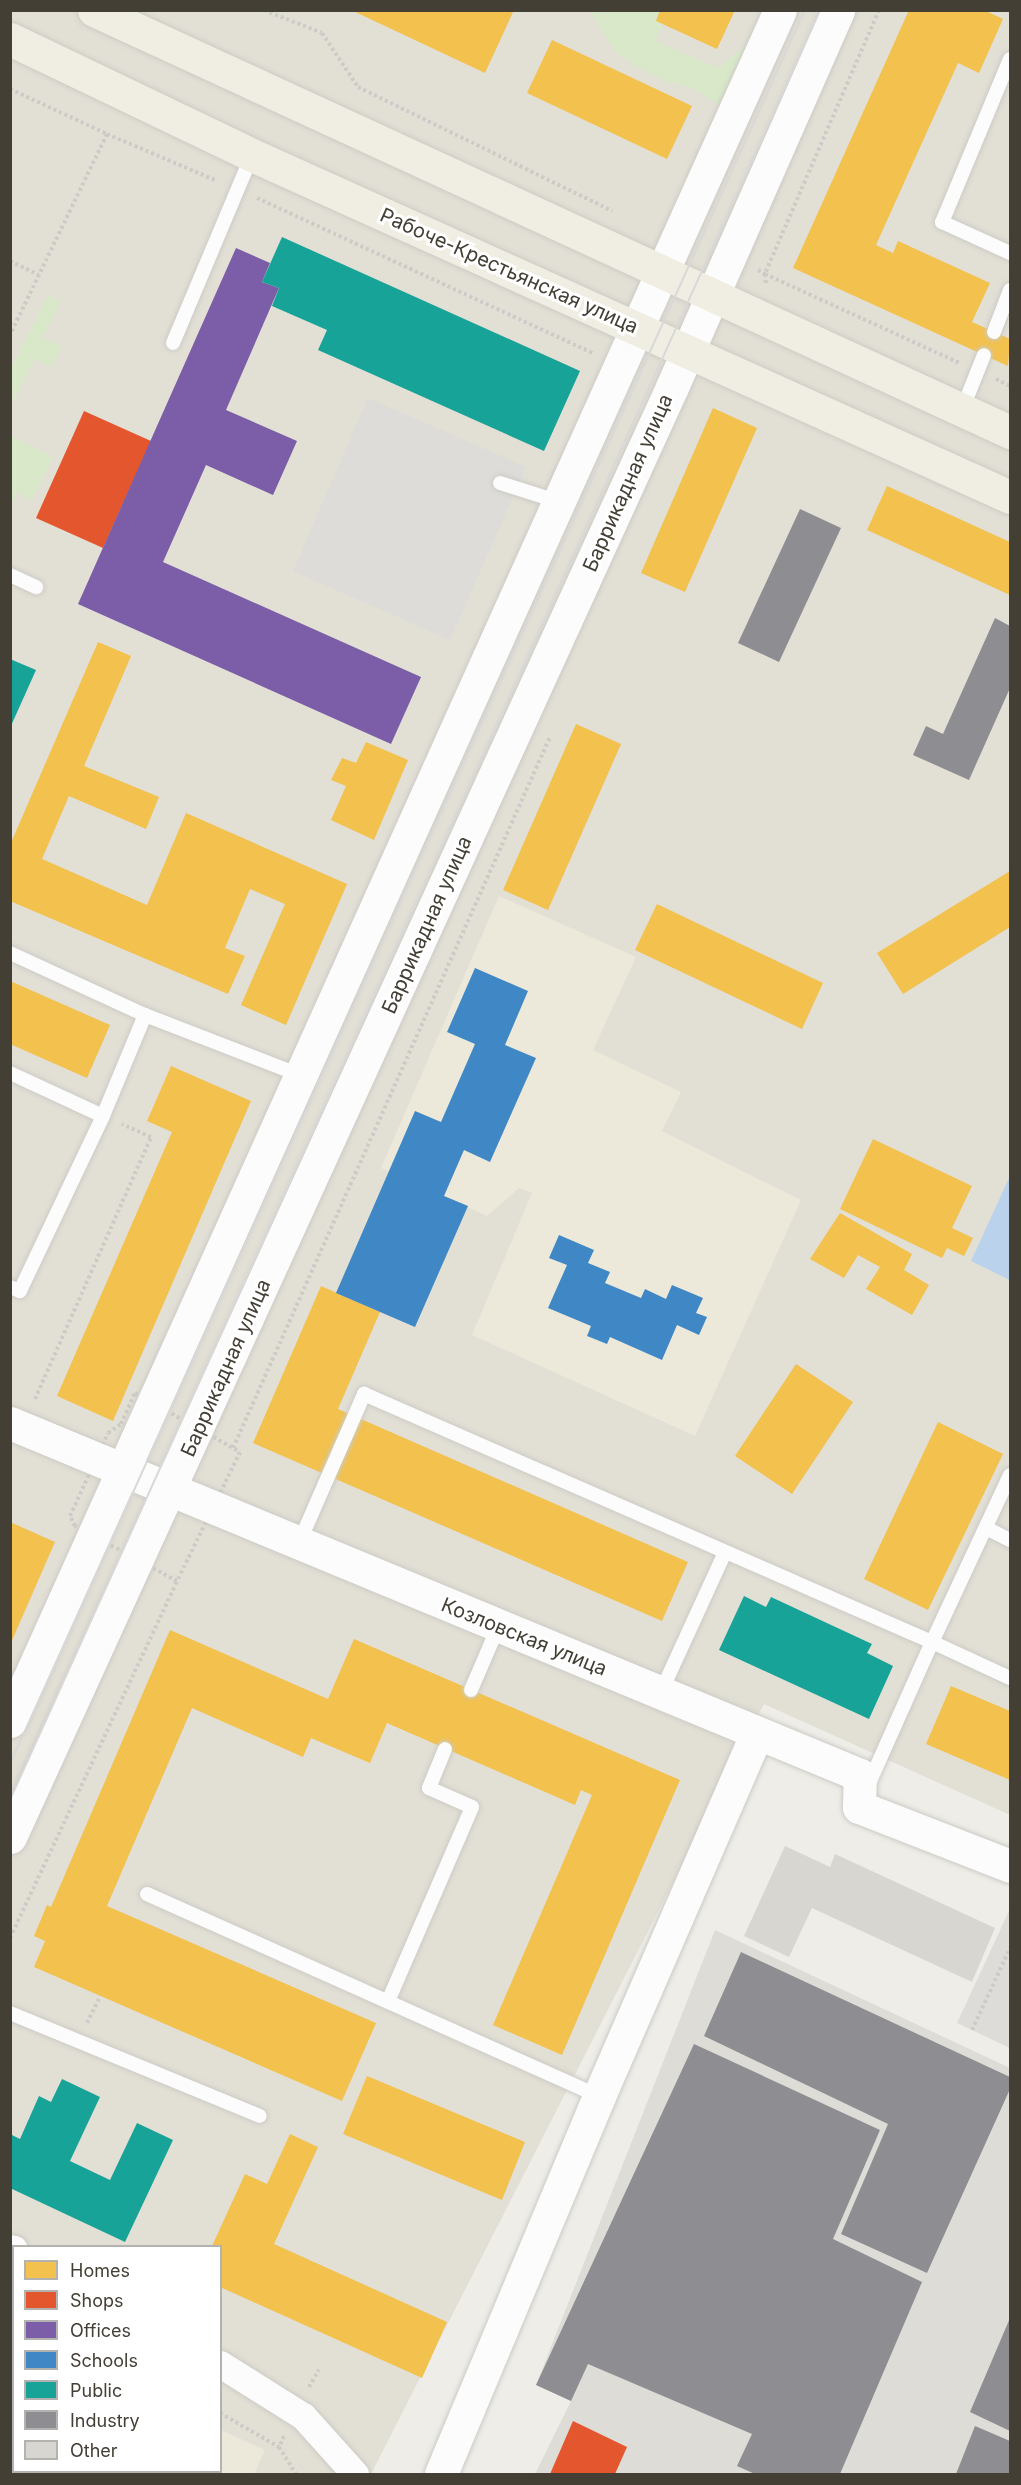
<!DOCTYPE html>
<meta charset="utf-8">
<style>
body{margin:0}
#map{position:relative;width:1021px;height:2485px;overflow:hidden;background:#eeede8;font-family:Inter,sans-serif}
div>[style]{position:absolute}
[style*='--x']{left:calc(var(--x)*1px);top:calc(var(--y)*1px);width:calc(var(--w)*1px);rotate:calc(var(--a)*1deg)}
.residential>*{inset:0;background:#e2dfd5}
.industrial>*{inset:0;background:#dedcd6}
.education>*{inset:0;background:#ece9da}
.green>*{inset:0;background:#d8e8c9}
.parking>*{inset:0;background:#dddcd8}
.water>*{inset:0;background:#bad2eb}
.homes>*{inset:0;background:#f2c14e}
.shops>*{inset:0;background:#e4572e}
.offices>*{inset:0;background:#7b5ea7}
.schools>*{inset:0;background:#3f88c5}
.public>*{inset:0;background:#17a398}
.industry>*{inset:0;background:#8d8d92}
.building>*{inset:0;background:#d8d6d0}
.path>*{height:4px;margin-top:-2px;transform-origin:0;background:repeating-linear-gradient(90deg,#cccbc7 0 3px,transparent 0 6px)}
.roads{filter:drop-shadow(0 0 2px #cccbc5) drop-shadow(0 0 2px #cccbc5)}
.service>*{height:14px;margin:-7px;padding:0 7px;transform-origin:7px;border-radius:7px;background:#fcfcfc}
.minor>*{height:27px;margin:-13.5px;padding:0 13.5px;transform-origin:13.5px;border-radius:13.5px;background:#fcfcfc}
.tertiary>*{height:33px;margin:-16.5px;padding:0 16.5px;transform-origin:16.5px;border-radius:16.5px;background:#fcfcfc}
.primary>*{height:33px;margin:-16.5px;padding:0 16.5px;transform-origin:16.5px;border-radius:16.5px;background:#f0eee3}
.tram>*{height:1.5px;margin:-0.75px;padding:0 0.75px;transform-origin:0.75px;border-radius:0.75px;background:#d8d8d7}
span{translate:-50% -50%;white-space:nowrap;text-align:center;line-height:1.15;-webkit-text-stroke:6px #fff;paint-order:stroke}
.street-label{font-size:20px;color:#433f35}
.frame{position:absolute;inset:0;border:12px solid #433f35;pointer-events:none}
.legend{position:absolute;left:12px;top:2245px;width:210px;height:228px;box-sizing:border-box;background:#fff;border:2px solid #b4b2ae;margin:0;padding:8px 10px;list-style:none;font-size:18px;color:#433f35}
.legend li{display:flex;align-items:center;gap:12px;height:30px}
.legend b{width:30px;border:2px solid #b4b2ae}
</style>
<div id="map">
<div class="residential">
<i style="clip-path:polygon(evenodd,11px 11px,1010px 11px,1010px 1815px,764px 1704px,371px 2474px,11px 2474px,11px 11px,14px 2246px,220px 2246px,220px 2472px,14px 2472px,14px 2246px)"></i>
</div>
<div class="industrial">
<i style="clip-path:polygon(715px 1930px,1010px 2068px,1010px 2474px,535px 2474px,571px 2401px,536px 2385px)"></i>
</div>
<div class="education">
<i style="clip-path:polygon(499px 896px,636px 957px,593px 1050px,681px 1092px,662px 1131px,801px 1200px,695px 1436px,472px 1335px,532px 1193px,519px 1188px,487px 1216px,381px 1168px)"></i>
<i style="clip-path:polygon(221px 2430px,265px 2450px,254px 2474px,26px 2474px,220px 2472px)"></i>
</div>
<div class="green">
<i style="clip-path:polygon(590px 11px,668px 11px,655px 41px,718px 68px,746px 44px,751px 32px,769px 55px,720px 106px,696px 90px,657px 78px,617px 54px)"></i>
<i style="clip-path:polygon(48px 295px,61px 301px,43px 337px,62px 347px,52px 367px,35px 359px,13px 403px,11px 368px)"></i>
<i style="clip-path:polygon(10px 436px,53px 457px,32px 500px,18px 493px,12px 504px)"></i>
</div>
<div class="parking">
<i style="clip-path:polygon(368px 398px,526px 467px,450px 640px,293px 571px)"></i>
<i style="clip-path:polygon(1009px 1911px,1010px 1912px,1010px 2048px,957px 2023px)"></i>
</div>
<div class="water">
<i style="clip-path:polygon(1010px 1176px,1010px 1280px,971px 1261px)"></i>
</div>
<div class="homes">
<i style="clip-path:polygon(351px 10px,514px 10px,485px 73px)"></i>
<i style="clip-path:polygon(660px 10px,735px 10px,717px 49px,656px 21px)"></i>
<i style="clip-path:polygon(909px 10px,984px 10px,1003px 19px,979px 73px,958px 63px,876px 245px,893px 253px,898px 241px,990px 283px,972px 322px,1010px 339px,1008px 366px,793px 268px)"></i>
<i style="clip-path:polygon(552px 40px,692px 106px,667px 159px,527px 93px)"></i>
<i style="clip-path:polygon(713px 408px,757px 428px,685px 592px,641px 573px)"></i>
<i style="clip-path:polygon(887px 486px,1010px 542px,1010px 595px,867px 530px)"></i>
<i style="clip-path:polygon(98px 642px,131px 656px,84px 766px,159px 797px,146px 829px,69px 796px,42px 859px,147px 905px,186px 813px,347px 884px,286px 1025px,241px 1005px,285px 904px,250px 889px,225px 948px,245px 956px,228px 994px,10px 901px,10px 845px)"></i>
<i style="clip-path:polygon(576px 724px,621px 744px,548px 910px,503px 890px)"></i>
<i style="clip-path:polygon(366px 742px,408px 760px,374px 840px,331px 820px,346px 786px,331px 780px,342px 758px,356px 763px)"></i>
<i style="clip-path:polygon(1010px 871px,1010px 927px,903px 994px,877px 953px)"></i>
<i style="clip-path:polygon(657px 904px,823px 983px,802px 1029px,635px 950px)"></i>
<i style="clip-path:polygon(10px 981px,110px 1025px,87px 1078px,10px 1044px)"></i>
<i style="clip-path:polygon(171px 1066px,251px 1101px,113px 1421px,57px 1396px,172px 1132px,147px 1121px)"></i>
<i style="clip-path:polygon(873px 1139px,972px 1186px,952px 1228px,973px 1238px,964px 1256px,947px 1248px,942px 1258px,840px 1209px)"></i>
<i style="clip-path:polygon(840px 1213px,912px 1254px,904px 1270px,929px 1285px,912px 1315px,866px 1289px,880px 1267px,858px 1255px,844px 1278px,810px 1259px)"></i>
<i style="clip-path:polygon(321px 1286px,380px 1312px,338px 1409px,688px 1562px,662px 1621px,253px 1443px)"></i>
<i style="clip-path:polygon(796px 1364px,853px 1402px,792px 1494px,735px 1456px)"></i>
<i style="clip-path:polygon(938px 1422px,1003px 1454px,928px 1610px,864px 1579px)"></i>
<i style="clip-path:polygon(10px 1522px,55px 1542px,10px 1645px)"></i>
<i style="clip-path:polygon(170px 1630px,328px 1699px,354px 1639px,680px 1780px,562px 2055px,493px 2025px,592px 1795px,581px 1790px,575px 1805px,387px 1723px,370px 1763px,311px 1738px,303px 1757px,192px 1708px,107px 1906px,376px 2023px,342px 2101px,34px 1967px,45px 1941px,34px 1936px,47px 1905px,51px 1907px)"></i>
<i style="clip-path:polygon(951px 1686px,1010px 1711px,1010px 1780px,926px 1744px)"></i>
<i style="clip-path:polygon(367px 2076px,525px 2142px,502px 2200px,343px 2134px)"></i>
<i style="clip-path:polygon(290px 2134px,318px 2147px,274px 2244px,447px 2322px,422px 2378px,220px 2287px,220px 2246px,212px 2246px,245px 2174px,267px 2184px)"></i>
</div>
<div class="shops">
<i style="clip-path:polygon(84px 411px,151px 441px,103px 548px,36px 518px)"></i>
<i style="clip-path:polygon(573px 2421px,627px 2447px,615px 2474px,550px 2474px)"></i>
</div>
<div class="offices">
<i style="clip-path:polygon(236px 248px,270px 263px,262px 282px,279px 288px,226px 410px,297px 441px,273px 495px,206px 465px,163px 562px,421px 677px,391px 744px,78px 604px)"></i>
</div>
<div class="schools">
<i style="clip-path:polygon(475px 968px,528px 991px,505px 1045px,536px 1058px,490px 1162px,464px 1150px,444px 1196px,468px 1206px,415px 1327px,336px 1293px,415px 1111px,441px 1122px,475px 1044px,447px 1032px)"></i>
<i style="clip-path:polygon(559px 1235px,594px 1250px,588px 1263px,610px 1272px,605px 1283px,641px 1298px,645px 1289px,666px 1299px,672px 1285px,703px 1298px,696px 1313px,707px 1317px,699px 1335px,677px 1325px,662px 1360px,610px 1337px,607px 1344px,587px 1336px,591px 1326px,548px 1308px,567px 1265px,549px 1258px)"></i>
<i style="clip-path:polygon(114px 2472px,204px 2472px,113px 2474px)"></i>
</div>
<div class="public">
<i style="clip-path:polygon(282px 237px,580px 371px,544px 451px,318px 350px,327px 330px,272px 306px,279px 288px,262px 282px)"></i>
<i style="clip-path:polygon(10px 659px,36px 670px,10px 728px)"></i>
<i style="clip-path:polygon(744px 1596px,766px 1607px,771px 1597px,872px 1644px,867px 1653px,893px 1666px,869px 1719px,719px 1650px)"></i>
<i style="clip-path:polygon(62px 2079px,100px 2097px,70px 2161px,110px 2180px,137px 2123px,173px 2140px,125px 2242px,10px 2188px,10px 2134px,20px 2139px,39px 2096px,51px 2102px)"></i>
<i style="clip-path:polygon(10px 2355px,14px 2357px,14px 2428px,10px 2427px)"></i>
</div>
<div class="industry">
<i style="clip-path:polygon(800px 509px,841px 528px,779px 662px,738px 643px)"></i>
<i style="clip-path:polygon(995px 618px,1010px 626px,1010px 688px,969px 780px,913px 755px,926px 726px,943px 734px)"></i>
<i style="clip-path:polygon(741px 1952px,1010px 2077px,1010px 2089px,927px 2273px,841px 2234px,888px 2124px,704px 2036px)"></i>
<i style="clip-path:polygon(694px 2044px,880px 2130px,833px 2239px,922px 2282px,840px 2474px,755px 2474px,737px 2466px,752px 2434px,588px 2364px,571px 2401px,536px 2385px)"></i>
<i style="clip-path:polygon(1010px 2318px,1010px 2431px,970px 2412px)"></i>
<i style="clip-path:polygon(975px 2426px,1010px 2441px,1010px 2474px,956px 2474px)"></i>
</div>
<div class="building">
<i style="clip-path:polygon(785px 1846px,830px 1867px,835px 1854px,995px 1928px,972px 1982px,812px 1908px,789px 1957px,744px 1936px)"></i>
</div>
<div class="path">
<i style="--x:264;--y:10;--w:62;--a:21.6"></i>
<i style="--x:322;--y:33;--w:65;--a:56.3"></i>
<i style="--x:358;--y:87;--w:283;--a:26"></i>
<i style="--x:879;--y:10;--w:288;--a:113.4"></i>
<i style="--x:765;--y:274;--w:213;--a:24.6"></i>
<i style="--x:10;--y:89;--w:107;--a:24.9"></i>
<i style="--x:107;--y:134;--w:223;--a:115.8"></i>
<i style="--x:107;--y:134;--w:120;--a:23.1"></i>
<i style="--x:257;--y:198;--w:370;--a:24.8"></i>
<i style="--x:10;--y:261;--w:32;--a:26"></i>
<i style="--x:758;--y:270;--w:8;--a:30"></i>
<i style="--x:765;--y:274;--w:11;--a:85"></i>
<i style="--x:996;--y:379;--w:16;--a:27"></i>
<i style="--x:135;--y:1393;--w:120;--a:29.3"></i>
<i style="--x:240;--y:1452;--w:144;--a:116"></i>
<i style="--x:177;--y:1581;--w:116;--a:-151.7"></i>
<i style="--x:75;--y:1526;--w:11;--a:-117"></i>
<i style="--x:70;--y:1516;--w:91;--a:-65.4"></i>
<i style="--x:108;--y:1433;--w:16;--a:-35"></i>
<i style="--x:121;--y:1424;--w:34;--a:-66"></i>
<i style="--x:35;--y:1399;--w:287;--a:-66.1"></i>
<i style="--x:151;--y:1137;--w:32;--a:-156"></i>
<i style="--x:233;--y:1448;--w:778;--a:-65.97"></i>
<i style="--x:10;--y:1938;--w:394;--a:-64.9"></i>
<i style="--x:87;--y:2023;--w:30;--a:-64"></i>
<i style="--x:972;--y:2030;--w:90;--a:-65.1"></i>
<i style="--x:10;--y:2301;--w:4;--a:14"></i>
<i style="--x:309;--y:2387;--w:20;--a:-60"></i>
<i style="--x:220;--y:2413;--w:68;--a:30"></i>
<i style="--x:284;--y:2436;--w:12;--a:114"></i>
<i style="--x:279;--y:2447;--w:32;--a:58"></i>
</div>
<div class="roads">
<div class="service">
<i style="--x:1010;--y:59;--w:177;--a:112.6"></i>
<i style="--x:942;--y:222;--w:75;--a:24.5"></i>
<i style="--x:994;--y:332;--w:45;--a:-69.1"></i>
<i style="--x:173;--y:343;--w:204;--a:-67.2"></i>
<i style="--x:962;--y:410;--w:59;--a:-68.2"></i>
<i style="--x:500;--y:483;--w:63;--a:17.6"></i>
<i style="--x:10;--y:575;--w:29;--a:25"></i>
<i style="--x:10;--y:953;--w:149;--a:24.7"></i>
<i style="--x:145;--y:1015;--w:109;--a:112.6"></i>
<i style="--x:103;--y:1116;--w:194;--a:115.4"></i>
<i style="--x:20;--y:1291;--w:11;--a:-158"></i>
<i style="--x:145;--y:1015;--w:166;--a:21.2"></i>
<i style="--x:10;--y:1073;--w:102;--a:24.8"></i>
<i style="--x:1010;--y:1475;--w:184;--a:115"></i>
<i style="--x:932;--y:1642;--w:86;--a:24.8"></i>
<i style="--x:988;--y:1529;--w:25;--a:27"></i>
<i style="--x:299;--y:1543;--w:163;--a:-66.4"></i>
<i style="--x:364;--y:1394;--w:620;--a:23.59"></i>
<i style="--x:932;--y:1642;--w:158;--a:114"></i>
<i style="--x:471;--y:1690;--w:69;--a:-66.8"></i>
<i style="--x:661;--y:1692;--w:154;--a:-65.4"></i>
<i style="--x:147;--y:1894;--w:495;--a:24.1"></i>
<i style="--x:389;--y:1999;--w:209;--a:-66.6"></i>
<i style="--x:472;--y:1807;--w:47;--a:-156.2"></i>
<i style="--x:429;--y:1788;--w:42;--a:-67.7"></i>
<i style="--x:10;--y:2013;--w:270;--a:22.4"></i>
<i style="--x:10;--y:2451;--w:4;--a:14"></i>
</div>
<div class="minor">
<i style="--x:10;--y:2248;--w:4;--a:14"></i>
<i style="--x:220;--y:2364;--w:98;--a:32.1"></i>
<i style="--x:303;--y:2416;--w:78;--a:48.1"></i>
</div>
<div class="tertiary">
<i style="--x:10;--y:1423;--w:920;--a:22.5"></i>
<i style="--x:860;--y:1775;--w:32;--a:92"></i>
<i style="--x:859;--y:1807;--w:162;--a:21.3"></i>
<i style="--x:10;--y:1721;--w:1876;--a:-65.77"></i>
<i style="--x:10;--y:1837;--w:1594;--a:-65.46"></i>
<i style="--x:672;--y:387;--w:412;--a:-66.2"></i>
<i style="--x:441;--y:2474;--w:410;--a:-67.3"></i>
<i style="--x:599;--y:2096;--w:394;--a:-66.5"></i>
</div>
<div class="primary">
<i style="--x:94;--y:10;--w:1009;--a:24.74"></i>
<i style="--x:10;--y:39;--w:268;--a:25.6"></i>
<i style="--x:252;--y:155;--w:832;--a:24.28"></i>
</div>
</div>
<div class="tram">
<i style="--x:10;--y:1764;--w:1926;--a:-65.62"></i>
<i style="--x:10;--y:1800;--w:1965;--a:-65.65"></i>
</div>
<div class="street-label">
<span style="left:509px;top:271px;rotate:24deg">Рабоче-Крестьянская улица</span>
<span style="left:628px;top:483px;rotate:-66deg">Баррикадная улица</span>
<span style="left:427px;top:925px;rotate:-66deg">Баррикадная улица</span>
<span style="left:226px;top:1368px;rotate:-66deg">Баррикадная улица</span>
<span style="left:524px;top:1637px;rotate:22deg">Козловская улица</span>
</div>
<div class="frame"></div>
<ul class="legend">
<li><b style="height:16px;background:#f2c14e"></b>Homes</li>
<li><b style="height:16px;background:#e4572e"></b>Shops</li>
<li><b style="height:16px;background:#7b5ea7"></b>Offices</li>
<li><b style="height:16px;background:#3f88c5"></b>Schools</li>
<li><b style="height:16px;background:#17a398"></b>Public</li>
<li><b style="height:16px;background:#8d8d92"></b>Industry</li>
<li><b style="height:16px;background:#d8d6d0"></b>Other</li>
</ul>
</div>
